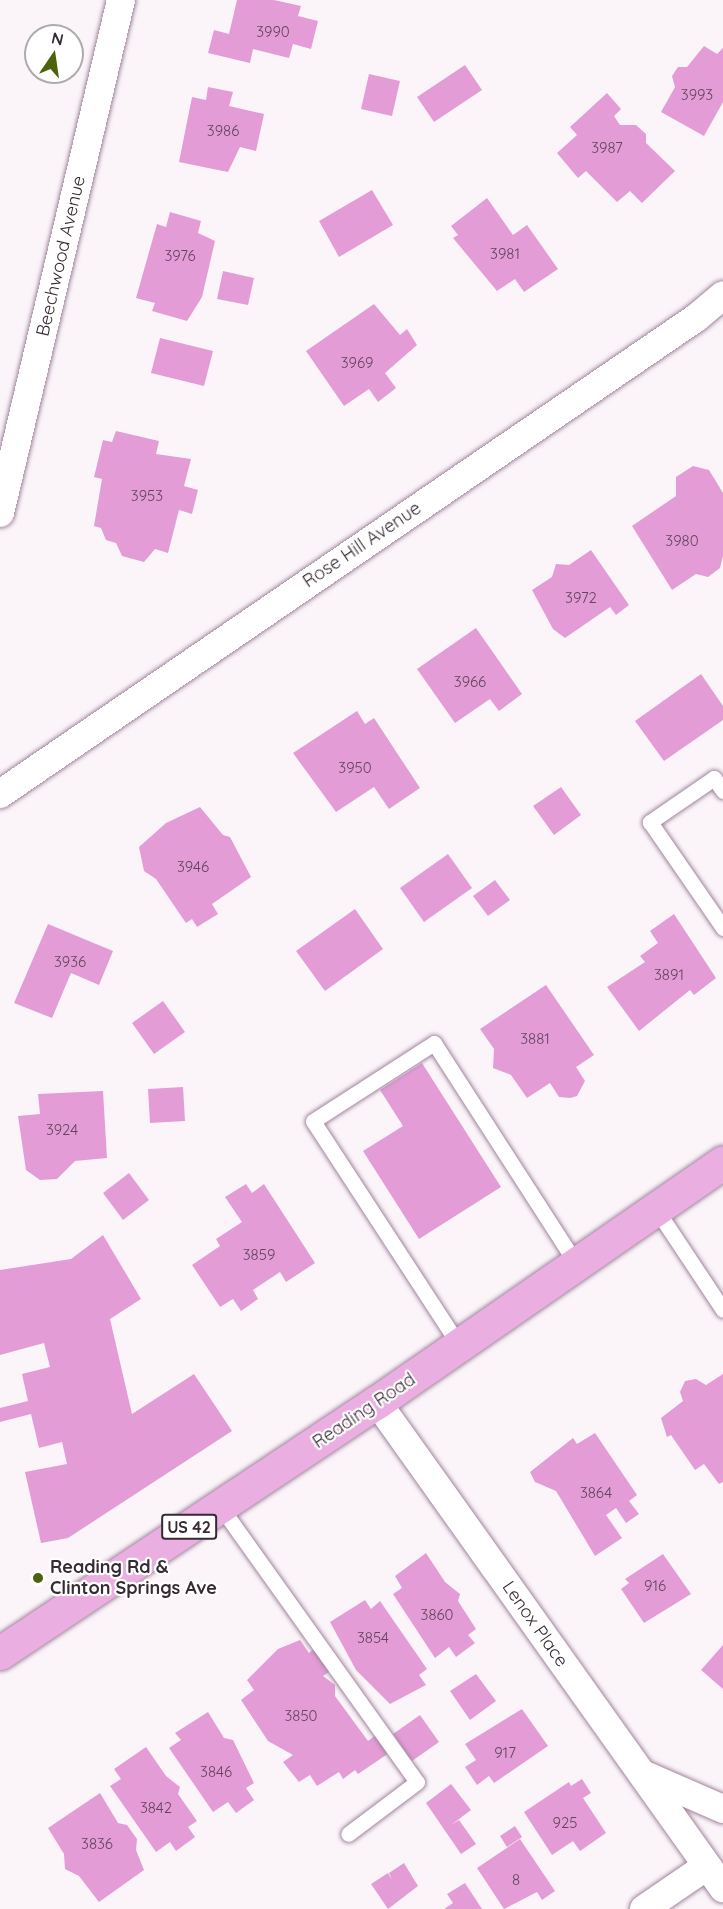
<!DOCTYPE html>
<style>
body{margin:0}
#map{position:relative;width:723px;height:1909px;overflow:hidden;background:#fbf5fa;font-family:Quicksand,sans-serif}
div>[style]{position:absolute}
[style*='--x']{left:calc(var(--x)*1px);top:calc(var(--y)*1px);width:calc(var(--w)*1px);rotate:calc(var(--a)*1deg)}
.building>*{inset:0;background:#e49cd7}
.roads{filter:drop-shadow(0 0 2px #a2859c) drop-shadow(0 0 2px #a2859c)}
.service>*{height:15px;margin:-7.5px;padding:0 7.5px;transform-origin:7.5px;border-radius:7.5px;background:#fff}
.minor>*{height:28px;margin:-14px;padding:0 14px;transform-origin:14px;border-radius:14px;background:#fff}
.primary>*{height:33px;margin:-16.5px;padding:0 16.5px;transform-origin:16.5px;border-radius:16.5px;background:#eaaee1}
.dots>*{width:16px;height:16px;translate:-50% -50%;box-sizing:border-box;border:3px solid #fff;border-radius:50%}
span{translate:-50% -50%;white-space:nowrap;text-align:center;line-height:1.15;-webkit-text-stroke:4.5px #fff;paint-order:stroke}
.number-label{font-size:15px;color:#62465c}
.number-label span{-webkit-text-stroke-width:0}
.shield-label span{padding:2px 4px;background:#fff;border:2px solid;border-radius:4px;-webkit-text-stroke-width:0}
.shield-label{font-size:16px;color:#362a33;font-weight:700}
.street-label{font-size:18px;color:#362a33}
.poi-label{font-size:18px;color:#362a33;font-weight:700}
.left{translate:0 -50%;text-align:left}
.north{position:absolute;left:24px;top:24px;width:60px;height:60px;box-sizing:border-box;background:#fff;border:2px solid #afaaad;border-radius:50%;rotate:13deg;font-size:16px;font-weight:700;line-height:24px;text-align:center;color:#362a33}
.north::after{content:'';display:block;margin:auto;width:21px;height:27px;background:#4e620b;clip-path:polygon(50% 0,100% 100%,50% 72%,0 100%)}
</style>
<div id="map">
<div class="building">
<i style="clip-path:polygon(237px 0,274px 0,301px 6px,298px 16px,318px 21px,311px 49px,293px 44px,289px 58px,253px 49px,250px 63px,208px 53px,214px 30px,229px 34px)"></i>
<i style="clip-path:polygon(704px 46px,717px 54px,723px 48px,723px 102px,704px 136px,661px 112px,675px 87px,672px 76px,678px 67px,687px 67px)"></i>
<i style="clip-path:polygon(465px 65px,482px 90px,434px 122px,417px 97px)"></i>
<i style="clip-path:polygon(369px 74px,400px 81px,392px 116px,361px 109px)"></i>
<i style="clip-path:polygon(208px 87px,233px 92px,229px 106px,264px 114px,256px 151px,240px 147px,228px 172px,179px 162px,192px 97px,206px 100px)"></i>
<i style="clip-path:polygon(607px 93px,621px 109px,614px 116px,620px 125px,636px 125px,646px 134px,646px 143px,675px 171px,642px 203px,630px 191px,617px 202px,586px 171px,578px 178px,557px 153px,577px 135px,570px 127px)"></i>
<i style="clip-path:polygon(372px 190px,393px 225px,339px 257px,319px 221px)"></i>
<i style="clip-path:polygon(487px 198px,513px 235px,527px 225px,558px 269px,524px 292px,515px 279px,497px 291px,453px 238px,458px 235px,451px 226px)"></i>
<i style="clip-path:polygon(170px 212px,201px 221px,198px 233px,215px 241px,202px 297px,187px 321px,152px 311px,155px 303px,136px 298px,157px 224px,166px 227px)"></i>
<i style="clip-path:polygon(223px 271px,254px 278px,248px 305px,217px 299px)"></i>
<i style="clip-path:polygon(374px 304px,400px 335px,407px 329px,417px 345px,385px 373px,396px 388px,378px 402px,369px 389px,344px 406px,306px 351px)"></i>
<i style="clip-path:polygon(160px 338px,213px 351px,204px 386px,151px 373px)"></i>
<i style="clip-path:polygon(116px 431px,159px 441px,156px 454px,191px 459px,184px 486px,198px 490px,192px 514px,179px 510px,168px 553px,155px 549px,144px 562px,122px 556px,116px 543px,106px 540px,101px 528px,94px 526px,102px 479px,94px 477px,103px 440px,112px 442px)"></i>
<i style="clip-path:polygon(693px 466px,709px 470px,723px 493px,723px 556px,720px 568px,708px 577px,696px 574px,672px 590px,632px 526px,676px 496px,676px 477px)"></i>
<i style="clip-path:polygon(591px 550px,629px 605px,616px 615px,610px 607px,565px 638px,553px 629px,532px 590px,552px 577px,556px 564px,569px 565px)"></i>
<i style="clip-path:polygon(476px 628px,522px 694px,499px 711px,490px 699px,455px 723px,417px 669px)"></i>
<i style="clip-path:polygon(701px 674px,723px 706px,723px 720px,664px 761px,635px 721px)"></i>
<i style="clip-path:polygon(357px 711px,365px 724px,374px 718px,420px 788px,389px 809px,374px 787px,336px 812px,293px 753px)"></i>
<i style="clip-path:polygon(561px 787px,581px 815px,554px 835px,533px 806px)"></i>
<i style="clip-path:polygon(200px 807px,223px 835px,230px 837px,251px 877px,212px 904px,218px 914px,197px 927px,192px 919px,186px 923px,156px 879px,144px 871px,139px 847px,166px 823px)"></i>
<i style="clip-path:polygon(448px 854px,472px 888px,424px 922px,400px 888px)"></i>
<i style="clip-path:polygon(495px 880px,510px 900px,488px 916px,473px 896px)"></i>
<i style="clip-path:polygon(355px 909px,383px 949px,325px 991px,296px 951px)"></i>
<i style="clip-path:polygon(674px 914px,716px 978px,694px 995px,690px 990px,639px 1031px,607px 987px,645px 962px,640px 956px,658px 943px,650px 931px)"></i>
<i style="clip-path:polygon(48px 924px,113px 951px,99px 985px,71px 973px,52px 1018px,14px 1003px)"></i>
<i style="clip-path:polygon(546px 985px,594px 1055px,576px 1067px,585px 1081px,577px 1096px,570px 1098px,559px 1097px,550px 1083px,527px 1098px,511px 1075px,493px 1068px,494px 1049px,480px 1029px)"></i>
<i style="clip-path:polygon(163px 1001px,185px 1032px,154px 1054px,132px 1023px)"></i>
<i style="clip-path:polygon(422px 1063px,501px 1187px,419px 1239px,363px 1151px,403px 1126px,380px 1090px)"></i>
<i style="clip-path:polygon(183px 1087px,185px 1121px,150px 1123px,148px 1089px)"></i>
<i style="clip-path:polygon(103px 1091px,107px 1158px,75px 1161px,57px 1179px,40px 1180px,26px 1170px,18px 1116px,40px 1114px,38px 1094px)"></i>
<i style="clip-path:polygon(129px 1173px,149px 1200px,123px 1220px,103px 1193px)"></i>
<i style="clip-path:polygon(246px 1184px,252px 1193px,264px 1184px,315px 1263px,286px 1282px,280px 1272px,253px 1290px,258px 1299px,241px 1311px,233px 1299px,220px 1307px,192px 1265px,220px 1246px,216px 1239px,242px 1222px,225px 1197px)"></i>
<i style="clip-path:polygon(103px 1235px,141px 1299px,110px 1319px,132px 1414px,194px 1374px,232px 1431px,68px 1538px,41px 1543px,25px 1472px,67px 1464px,62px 1442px,39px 1448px,31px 1414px,0 1422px,0 1408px,28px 1401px,22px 1374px,50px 1367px,44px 1343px,0 1355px,0 1270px,71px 1259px)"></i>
<i style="clip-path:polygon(723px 1374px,723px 1482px,719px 1484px,704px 1464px,695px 1470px,671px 1435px,667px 1437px,661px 1418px,683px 1401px,680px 1392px,685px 1381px,696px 1379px,706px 1385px)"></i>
<i style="clip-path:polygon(595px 1433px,637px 1495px,629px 1501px,639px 1514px,626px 1523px,616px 1508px,606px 1515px,622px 1538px,595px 1556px,556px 1491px,535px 1482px,530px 1472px,573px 1438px,577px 1444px)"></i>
<i style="clip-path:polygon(426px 1553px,445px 1582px,460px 1594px,458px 1601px,476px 1629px,468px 1635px,475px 1643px,456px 1657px,449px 1647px,435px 1658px,393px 1594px,402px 1588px,395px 1576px)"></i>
<i style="clip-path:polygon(663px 1554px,691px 1594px,644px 1623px,621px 1589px,629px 1583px,625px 1579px)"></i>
<i style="clip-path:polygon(365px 1600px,371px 1609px,380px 1601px,427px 1669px,419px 1675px,426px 1685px,390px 1704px,356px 1670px,330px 1622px)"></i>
<i style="clip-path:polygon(300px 1640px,309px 1653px,316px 1647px,332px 1670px,323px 1676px,335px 1685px,335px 1696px,368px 1741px,376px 1735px,389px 1753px,358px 1774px,355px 1770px,343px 1779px,339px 1772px,317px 1786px,310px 1775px,299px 1782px,283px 1762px,293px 1755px,268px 1741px,241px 1700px,254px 1690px,247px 1680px,278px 1649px)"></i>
<i style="clip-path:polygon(723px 1645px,723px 1689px,701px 1670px)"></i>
<i style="clip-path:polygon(476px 1674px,496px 1701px,470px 1720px,450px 1691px)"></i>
<i style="clip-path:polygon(522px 1709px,548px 1746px,494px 1783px,489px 1776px,477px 1785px,465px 1767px,476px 1760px,465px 1744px)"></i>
<i style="clip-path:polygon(208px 1712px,224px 1738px,233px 1740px,254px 1783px,246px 1788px,254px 1800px,236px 1813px,228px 1802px,213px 1812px,169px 1748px,181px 1740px,175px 1733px)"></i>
<i style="clip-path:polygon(420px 1715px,439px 1742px,412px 1761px,393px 1734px)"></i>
<i style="clip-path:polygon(146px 1747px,166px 1776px,180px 1787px,178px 1794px,197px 1821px,188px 1827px,195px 1837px,176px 1851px,170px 1842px,156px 1852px,110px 1786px,121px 1779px,114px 1769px)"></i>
<i style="clip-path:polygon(582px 1779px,591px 1793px,583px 1798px,606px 1833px,580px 1851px,573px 1841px,552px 1855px,524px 1812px,569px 1782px,571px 1786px)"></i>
<i style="clip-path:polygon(451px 1784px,471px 1810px,451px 1825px,459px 1820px,476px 1844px,461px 1854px,426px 1803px)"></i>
<i style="clip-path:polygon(100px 1793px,118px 1823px,127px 1825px,137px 1839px,136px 1850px,144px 1870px,99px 1902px,79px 1876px,65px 1869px,64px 1854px,48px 1828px)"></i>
<i style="clip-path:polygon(515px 1826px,522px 1837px,507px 1847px,500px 1836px)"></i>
<i style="clip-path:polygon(520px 1839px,555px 1891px,542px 1900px,537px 1892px,504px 1909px,477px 1868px)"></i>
<i style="clip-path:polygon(404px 1863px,418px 1886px,388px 1909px,371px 1884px,388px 1873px,392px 1880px,389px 1873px)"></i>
<i style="clip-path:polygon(465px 1883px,482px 1909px,444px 1909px,453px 1903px,447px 1894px)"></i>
</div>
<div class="roads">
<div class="service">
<i style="--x:723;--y:791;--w:16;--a:-125"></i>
<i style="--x:714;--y:778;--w:78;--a:145.5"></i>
<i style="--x:650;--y:822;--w:129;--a:55.4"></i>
<i style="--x:656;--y:1209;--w:121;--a:56.4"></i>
<i style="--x:459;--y:1345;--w:267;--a:-123.1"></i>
<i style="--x:313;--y:1121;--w:144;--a:-32.8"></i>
<i style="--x:434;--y:1043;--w:262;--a:57.2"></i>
<i style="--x:220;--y:1506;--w:339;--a:54.5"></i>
<i style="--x:417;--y:1782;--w:86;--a:143"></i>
</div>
<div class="minor">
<i style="--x:0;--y:513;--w:527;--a:-76.73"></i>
<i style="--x:0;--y:794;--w:843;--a:-34.37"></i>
<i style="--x:696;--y:318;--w:35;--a:-40"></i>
<i style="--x:377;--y:1402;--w:597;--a:54.55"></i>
<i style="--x:645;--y:1775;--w:85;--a:23.6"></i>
<i style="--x:644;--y:1909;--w:76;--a:-34.3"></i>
</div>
<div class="primary">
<i style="--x:0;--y:1653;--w:453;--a:-33.7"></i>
<i style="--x:377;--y:1402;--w:421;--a:-34.7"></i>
</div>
</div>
<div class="dots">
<i style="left:38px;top:1578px;background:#4e620b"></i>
</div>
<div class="number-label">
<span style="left:273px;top:32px">3990</span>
<span style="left:697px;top:95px">3993</span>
<span style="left:223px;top:131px">3986</span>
<span style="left:607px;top:148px">3987</span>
<span style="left:505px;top:254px">3981</span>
<span style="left:180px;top:256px">3976</span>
<span style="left:357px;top:363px">3969</span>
<span style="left:147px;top:496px">3953</span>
<span style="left:682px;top:541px">3980</span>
<span style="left:581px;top:598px">3972</span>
<span style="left:470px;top:682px">3966</span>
<span style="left:355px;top:768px">3950</span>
<span style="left:193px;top:867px">3946</span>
<span style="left:70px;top:962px">3936</span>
<span style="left:669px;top:975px">3891</span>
<span style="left:535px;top:1039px">3881</span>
<span style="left:62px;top:1130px">3924</span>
<span style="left:259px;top:1255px">3859</span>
<span style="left:596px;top:1493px">3864</span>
<span style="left:655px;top:1586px">916</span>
<span style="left:437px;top:1615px">3860</span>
<span style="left:373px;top:1638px">3854</span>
<span style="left:301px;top:1716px">3850</span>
<span style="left:505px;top:1753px">917</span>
<span style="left:216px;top:1772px">3846</span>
<span style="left:156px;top:1808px">3842</span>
<span style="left:565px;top:1823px">925</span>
<span style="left:97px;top:1844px">3836</span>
<span style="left:516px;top:1880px">8</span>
</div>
<div class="shield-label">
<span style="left:189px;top:1527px">US 42</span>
</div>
<div class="street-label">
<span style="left:61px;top:256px;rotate:-77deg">Beechwood Avenue</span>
<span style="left:362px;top:545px;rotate:-34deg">Rose Hill Avenue</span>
<span style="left:364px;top:1411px;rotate:-34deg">Reading Road</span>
<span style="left:535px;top:1624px;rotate:55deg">Lenox Place</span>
</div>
<div class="poi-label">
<span class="left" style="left:50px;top:1578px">Reading Rd &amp;<br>Clinton Springs Ave</span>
</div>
<div class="north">N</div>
</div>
